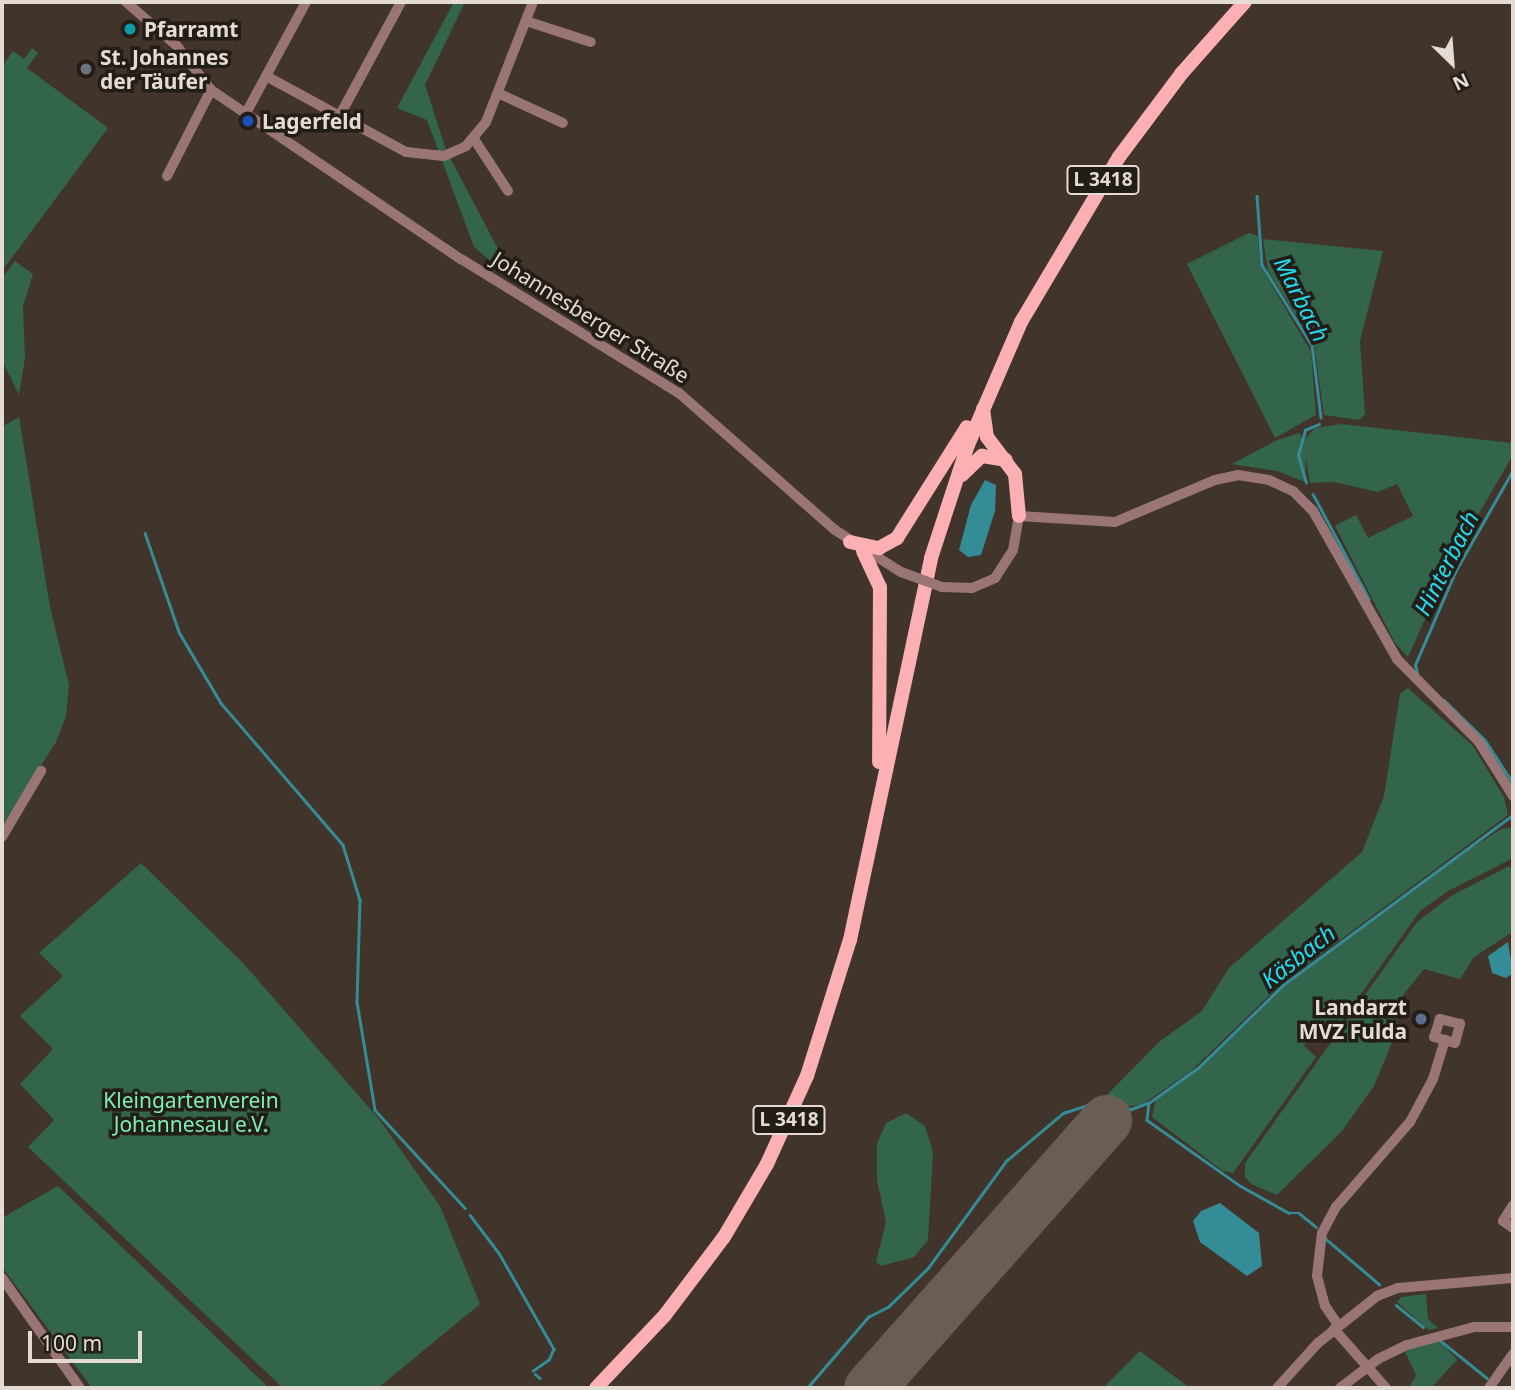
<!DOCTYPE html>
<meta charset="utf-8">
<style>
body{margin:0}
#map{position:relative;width:1515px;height:1390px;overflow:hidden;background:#41342a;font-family:"Noto Sans",sans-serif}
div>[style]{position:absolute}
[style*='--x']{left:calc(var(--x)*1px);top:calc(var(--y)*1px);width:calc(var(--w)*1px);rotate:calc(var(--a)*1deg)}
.green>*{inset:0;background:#32654b}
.water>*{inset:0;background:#348c97}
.stream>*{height:2.5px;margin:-1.25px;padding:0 1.25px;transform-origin:1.25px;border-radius:1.25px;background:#348c97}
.runway>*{height:51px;margin:-25.5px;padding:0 25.5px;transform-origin:25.5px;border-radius:25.5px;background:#6a5e54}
.minor>*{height:10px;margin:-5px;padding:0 5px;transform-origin:5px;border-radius:5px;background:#9a7576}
.major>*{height:14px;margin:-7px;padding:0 7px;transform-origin:7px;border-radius:7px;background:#fcb0b4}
.minor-bridge>*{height:10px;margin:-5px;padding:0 5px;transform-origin:5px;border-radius:5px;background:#9a7576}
.dots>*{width:19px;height:19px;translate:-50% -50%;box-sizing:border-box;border:4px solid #231d18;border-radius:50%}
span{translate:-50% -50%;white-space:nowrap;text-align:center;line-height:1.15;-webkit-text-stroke:7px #231d18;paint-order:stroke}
.shield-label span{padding:2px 5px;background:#231d18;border:2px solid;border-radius:5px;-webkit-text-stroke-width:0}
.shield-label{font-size:19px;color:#e4dbd5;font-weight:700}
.poi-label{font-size:21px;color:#e4dbd5;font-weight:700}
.left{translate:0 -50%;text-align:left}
.right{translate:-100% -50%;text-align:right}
.street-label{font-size:21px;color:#e4dbd5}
.park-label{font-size:21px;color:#7df0b5}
.water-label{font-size:23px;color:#23daee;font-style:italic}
.frame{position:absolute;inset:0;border:4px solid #e4dbd5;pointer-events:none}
.north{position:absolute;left:1417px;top:28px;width:70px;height:70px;-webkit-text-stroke:5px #231d18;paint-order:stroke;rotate:155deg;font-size:19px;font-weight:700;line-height:28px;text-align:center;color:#e4dbd5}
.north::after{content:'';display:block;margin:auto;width:24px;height:32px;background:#e4dbd5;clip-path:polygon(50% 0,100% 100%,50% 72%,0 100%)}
.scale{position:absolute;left:28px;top:1331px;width:114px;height:32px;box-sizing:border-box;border:4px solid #e4dbd5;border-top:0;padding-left:9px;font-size:21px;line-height:24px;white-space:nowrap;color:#e4dbd5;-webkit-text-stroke:5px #231d18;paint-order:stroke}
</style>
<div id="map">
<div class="green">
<i style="clip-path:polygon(454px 2px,465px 2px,425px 85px,446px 150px,508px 268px,501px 270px,474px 247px,427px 120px,397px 108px)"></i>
<i style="clip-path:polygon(32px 48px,38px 53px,27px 68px,108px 128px,2px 271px,2px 67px,13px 51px,24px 59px)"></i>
<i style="clip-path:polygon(1249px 233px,1258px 236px,1260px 265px,1311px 352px,1316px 415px,1275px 438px,1187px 264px)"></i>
<i style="clip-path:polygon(1263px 239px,1383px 251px,1360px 341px,1365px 414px,1359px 420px,1324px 415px,1314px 344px,1268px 271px)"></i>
<i style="clip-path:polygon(15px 261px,33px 274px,23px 306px,25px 358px,19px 395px,2px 360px,2px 278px)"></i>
<i style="clip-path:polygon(19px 417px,50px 607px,69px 685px,66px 716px,56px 742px,2px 826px,2px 427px)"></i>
<i style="clip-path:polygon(1341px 424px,1513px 443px,1513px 455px,1452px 560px,1408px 657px,1395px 643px,1335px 526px,1356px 515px,1368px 538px,1413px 516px,1397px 484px,1378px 492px,1334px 482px,1310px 483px,1306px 458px,1305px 482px,1277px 471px,1232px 464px,1277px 440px,1300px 433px,1303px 441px,1315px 428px)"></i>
<i style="clip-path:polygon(1408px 688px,1473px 746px,1504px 797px,1508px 815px,1281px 984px,1191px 1071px,1143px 1104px,1125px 1107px,1102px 1100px,1160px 1041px,1202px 1011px,1229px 968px,1362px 852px,1384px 796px,1400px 694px)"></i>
<i style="clip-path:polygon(1513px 827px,1513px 858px,1448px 891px,1420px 911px,1334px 1032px,1321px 1026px,1309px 1036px,1304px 1046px,1316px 1057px,1233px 1173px,1223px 1171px,1152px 1117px,1156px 1099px,1198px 1070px,1284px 987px,1467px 851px,1501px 829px)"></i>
<i style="clip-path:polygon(141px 863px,243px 963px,379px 1119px,440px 1206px,480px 1304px,378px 1388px,283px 1388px,28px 1147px,54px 1120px,20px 1084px,53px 1049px,20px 1016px,63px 976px,39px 953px)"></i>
<i style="clip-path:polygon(1509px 866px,1513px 869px,1511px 933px,1474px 957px,1460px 979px,1424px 969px,1400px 999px,1395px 1035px,1374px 1086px,1342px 1131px,1277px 1195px,1251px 1184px,1245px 1177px,1245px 1163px,1417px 922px,1451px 896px)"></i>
<i style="clip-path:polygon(906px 1113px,925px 1126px,933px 1152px,928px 1240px,914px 1257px,881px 1266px,876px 1262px,886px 1222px,877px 1180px,877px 1144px,886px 1123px)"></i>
<i style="clip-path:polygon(58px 1186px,214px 1335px,269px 1388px,92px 1388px,2px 1267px,2px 1218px)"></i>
<i style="clip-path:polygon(1426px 1294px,1428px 1319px,1438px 1328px,1429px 1330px,1397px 1302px,1401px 1297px)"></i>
<i style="clip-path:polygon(1438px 1338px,1457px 1360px,1431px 1388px,1409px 1388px,1416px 1375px,1404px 1350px)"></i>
<i style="clip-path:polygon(1140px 1351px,1190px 1388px,1103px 1388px)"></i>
</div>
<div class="water">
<i style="clip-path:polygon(985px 480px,996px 485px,995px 511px,981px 555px,968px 557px,959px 550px,971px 505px)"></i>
<i style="clip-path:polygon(1508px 942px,1513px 973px,1506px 978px,1492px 973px,1488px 956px)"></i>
<i style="clip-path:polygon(1220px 1203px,1259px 1233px,1262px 1266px,1247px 1276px,1200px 1242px,1193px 1221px,1201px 1211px)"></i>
</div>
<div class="stream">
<i style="--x:1257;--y:196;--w:69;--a:85.9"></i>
<i style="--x:1262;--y:265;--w:94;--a:58"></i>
<i style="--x:1312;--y:345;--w:73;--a:82.9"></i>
<i style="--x:1306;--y:483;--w:29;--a:-106"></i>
<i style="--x:1298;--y:455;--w:26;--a:-74"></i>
<i style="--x:1305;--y:430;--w:15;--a:-23"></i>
<i style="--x:1313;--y:494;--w:119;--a:61.9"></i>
<i style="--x:145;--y:533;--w:105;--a:71"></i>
<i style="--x:179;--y:632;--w:82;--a:59.4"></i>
<i style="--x:221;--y:703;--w:187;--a:49.3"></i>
<i style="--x:343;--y:845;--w:58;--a:72.8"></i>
<i style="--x:360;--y:900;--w:102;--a:91.7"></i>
<i style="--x:357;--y:1002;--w:109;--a:80.5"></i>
<i style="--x:375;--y:1110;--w:133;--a:47.4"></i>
<i style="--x:1417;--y:673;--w:8;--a:-104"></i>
<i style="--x:1415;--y:665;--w:101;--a:-66.7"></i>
<i style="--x:1455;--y:572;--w:117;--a:-60.4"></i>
<i style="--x:1444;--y:700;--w:57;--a:44.3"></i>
<i style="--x:1485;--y:740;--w:51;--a:56.9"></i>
<i style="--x:1102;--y:1102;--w:30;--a:14"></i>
<i style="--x:1131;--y:1109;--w:20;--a:-20"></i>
<i style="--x:1150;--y:1102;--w:60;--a:-35.5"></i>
<i style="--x:1199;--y:1067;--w:117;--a:-44.3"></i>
<i style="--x:1283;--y:985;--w:286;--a:-36.5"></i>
<i style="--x:1149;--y:1103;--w:17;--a:97"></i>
<i style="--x:1147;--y:1120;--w:113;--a:35.2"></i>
<i style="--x:1239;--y:1185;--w:57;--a:29.2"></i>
<i style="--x:1289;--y:1213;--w:10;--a:0"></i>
<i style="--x:1299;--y:1213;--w:22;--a:39"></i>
<i style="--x:470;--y:1215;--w:48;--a:52.7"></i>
<i style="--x:499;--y:1253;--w:111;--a:60.2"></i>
<i style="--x:554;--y:1349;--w:12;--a:114"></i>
<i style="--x:549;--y:1360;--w:19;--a:145"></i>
<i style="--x:1326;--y:1239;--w:70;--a:40.3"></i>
<i style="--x:1396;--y:1305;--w:35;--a:39"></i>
<i style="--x:1441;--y:1341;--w:59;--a:38.8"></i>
<i style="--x:535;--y:1374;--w:6;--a:39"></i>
<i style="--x:807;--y:1388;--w:94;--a:-49.3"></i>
<i style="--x:868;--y:1317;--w:22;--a:-27"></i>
<i style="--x:888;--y:1307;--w:56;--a:-44.3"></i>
<i style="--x:928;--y:1268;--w:132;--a:-53.9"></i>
<i style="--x:1006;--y:1161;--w:75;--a:-40.1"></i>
<i style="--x:1063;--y:1113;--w:33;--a:-18"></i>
</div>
<div class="runway">
<i style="--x:869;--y:1388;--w:358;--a:-48.5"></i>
</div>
<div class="minor">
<i style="--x:126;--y:2;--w:67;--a:40.8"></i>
<i style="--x:177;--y:46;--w:56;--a:52.3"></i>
<i style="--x:211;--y:90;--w:302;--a:34.1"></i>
<i style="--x:461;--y:259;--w:256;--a:31.6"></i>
<i style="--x:679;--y:393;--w:208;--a:41.3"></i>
<i style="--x:835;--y:530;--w:78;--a:32.5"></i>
<i style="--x:526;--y:21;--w:68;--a:17.9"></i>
<i style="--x:266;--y:76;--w:159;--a:28.5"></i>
<i style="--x:406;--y:152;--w:38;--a:6"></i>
<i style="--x:444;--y:156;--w:24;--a:-24"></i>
<i style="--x:466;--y:146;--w:31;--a:-50"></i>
<i style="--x:486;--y:122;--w:129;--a:-68.6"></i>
<i style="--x:500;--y:94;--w:69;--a:24.7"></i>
<i style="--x:246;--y:113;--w:126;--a:-61.6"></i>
<i style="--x:340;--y:115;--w:128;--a:-61.6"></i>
<i style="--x:474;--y:139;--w:62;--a:56.8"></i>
<i style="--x:167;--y:176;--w:97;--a:-62.9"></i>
<i style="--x:942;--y:587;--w:30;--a:2"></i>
<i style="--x:972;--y:588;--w:25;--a:-23"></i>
<i style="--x:995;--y:578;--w:33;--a:-57"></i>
<i style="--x:1013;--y:550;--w:35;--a:-80"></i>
<i style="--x:1019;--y:516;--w:96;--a:3.6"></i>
<i style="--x:1115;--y:522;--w:108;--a:-22.8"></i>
<i style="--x:1215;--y:480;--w:24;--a:-12"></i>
<i style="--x:1238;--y:475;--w:31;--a:9"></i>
<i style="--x:1269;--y:480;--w:26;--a:25"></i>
<i style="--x:1293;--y:491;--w:28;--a:45"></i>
<i style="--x:1313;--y:511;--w:170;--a:60.4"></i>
<i style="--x:1397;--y:659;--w:117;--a:45.3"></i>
<i style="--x:1479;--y:742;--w:64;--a:57.8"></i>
<i style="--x:2;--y:837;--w:77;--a:-59.4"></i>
<i style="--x:1513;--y:1205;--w:19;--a:122"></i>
<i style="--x:1503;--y:1221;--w:12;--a:35"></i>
<i style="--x:2;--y:1278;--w:135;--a:54.7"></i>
<i style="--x:1338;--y:1325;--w:23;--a:-124"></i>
<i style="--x:1325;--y:1306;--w:31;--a:-105"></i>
<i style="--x:1317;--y:1276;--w:43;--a:-83.4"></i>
<i style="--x:1322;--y:1233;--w:30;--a:-62"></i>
<i style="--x:1336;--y:1207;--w:113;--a:-49"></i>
<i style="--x:1410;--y:1122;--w:49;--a:-61.9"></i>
<i style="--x:1433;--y:1079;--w:41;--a:-72.9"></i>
<i style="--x:1445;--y:1040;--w:10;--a:17"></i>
<i style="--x:1455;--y:1043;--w:20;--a:-75"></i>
<i style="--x:1460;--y:1024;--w:21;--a:-166"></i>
<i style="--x:1440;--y:1019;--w:19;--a:108"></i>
<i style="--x:1434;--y:1037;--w:11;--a:15"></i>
<i style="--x:1334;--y:1329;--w:79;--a:48.6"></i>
<i style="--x:1277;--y:1388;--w:61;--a:-47.7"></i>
<i style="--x:1318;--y:1343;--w:75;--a:-38.5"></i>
<i style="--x:1377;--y:1296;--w:22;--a:-21"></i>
<i style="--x:1398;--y:1288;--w:115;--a:-5"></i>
<i style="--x:1340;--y:1388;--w:48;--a:-37.3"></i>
<i style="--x:1378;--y:1359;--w:32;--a:-26"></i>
<i style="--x:1407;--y:1345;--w:69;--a:-15"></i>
<i style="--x:1474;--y:1327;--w:39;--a:0"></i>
<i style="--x:1489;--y:1388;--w:42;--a:-54.8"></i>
</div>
<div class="major">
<i style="--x:983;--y:409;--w:28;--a:82"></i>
<i style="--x:987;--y:437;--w:46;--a:52.9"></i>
<i style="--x:1015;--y:474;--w:42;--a:84.6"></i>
<i style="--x:962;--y:475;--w:28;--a:-44"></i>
<i style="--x:982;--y:456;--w:24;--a:9"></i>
<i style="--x:850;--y:542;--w:30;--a:12"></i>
<i style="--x:879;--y:548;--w:21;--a:-29"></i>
<i style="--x:897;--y:538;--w:131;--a:-57.8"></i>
<i style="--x:863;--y:551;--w:40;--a:65"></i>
<i style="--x:880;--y:587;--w:175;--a:90.3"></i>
<i style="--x:596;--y:1388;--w:100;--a:-46.6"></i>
<i style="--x:665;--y:1315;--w:98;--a:-52.9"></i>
<i style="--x:724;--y:1237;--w:85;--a:-59.5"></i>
<i style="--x:767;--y:1164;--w:97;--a:-65.6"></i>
<i style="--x:807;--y:1076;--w:143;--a:-72.5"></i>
<i style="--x:850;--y:940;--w:390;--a:-78"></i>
<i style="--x:931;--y:558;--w:119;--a:-71.9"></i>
<i style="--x:968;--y:445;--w:134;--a:-66.7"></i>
<i style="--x:1021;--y:322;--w:192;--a:-59.3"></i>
<i style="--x:1119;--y:157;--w:104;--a:-53.2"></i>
<i style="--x:1181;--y:74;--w:96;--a:-48.4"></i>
</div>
<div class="minor-bridge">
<i style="--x:901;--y:572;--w:44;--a:20.1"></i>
</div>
<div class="dots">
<i style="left:130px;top:29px;background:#0f9aa8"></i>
<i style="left:86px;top:69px;background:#6b7280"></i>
<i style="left:248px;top:121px;background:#1a4fb4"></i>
<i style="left:1421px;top:1019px;background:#5c6f8a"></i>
</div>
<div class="shield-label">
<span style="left:1103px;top:180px">L 3418</span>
<span style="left:789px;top:1120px">L 3418</span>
</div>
<div class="poi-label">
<span class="left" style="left:144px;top:29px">Pfarramt</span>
<span class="left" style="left:100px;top:69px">St. Johannes<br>der Täufer</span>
<span class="left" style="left:262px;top:121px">Lagerfeld</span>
<span class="right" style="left:1407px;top:1019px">Landarzt<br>MVZ Fulda</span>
</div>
<div class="street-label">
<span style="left:591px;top:317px;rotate:32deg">Johannesberger Straße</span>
</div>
<div class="park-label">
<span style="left:191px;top:1112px">Kleingartenverein<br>Johannesau e.V.</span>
</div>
<div class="water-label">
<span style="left:1302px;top:299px;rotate:63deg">Marbach</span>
<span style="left:1446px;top:563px;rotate:-63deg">Hinterbach</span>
<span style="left:1298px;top:956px;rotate:-38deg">Käsbach</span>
</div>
<div class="frame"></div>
<div class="north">N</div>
<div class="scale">100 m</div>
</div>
